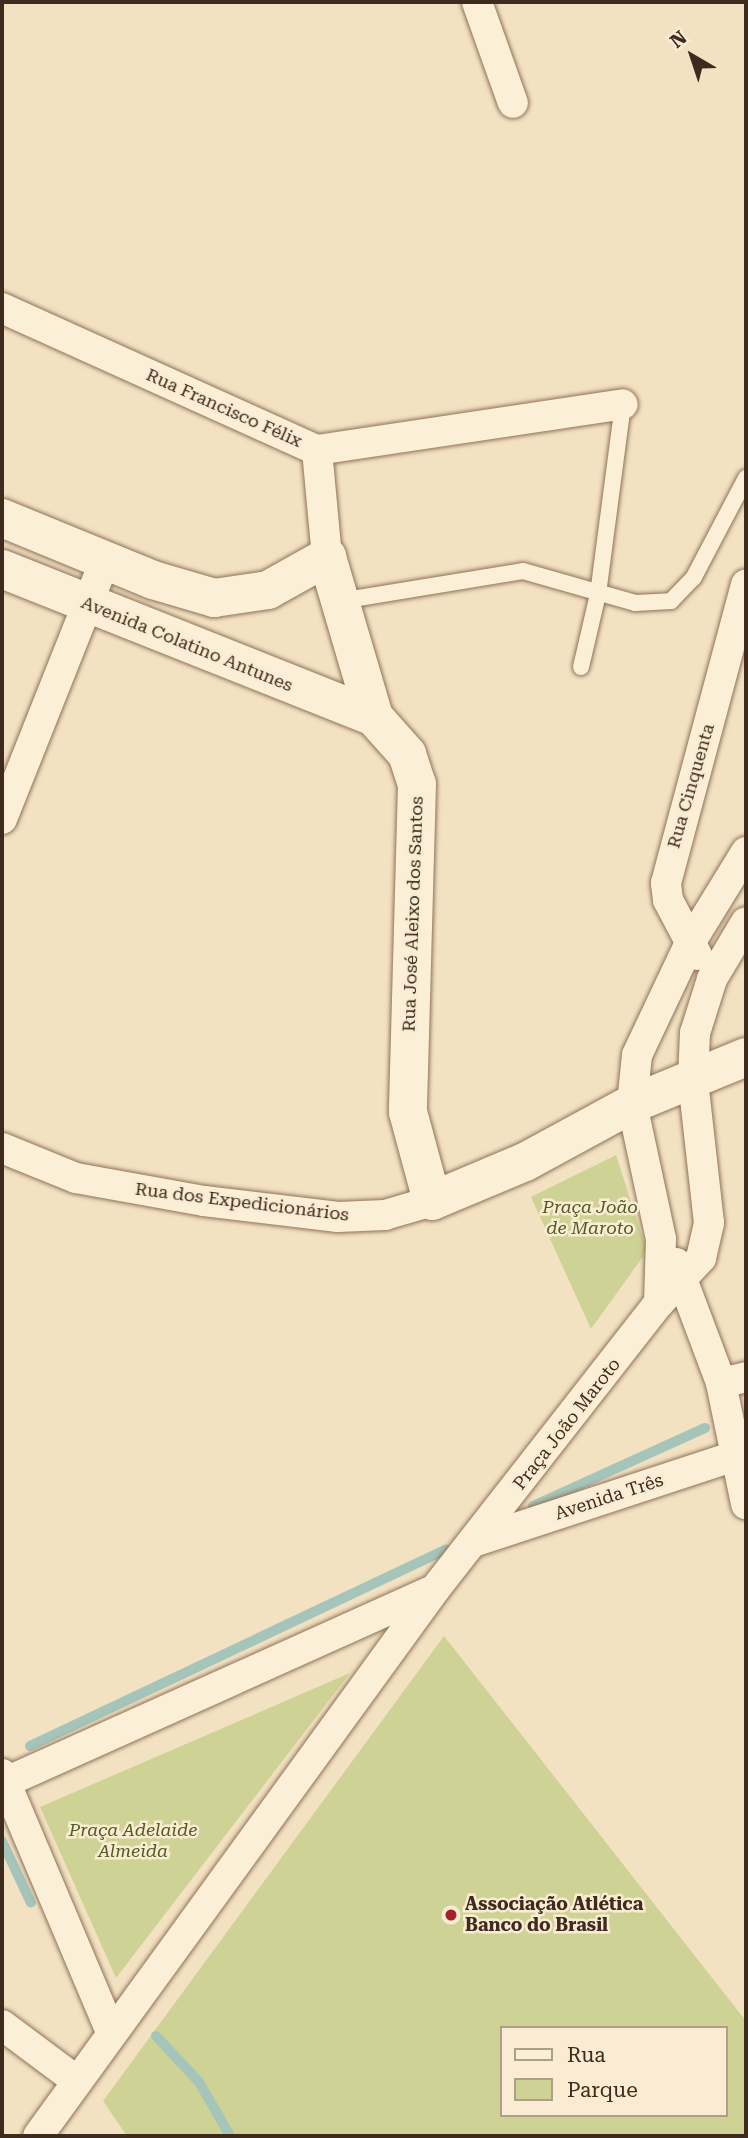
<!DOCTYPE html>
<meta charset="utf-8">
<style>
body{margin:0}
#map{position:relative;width:748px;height:2138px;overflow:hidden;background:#f3e2c2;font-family:"Roboto Serif",serif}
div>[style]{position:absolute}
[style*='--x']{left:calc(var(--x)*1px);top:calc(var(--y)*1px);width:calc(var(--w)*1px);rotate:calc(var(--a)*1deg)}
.green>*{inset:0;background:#ced395}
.stream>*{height:10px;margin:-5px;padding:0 5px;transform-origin:5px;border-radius:5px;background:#a5c5ba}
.roads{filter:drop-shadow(0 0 2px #907257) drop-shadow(0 0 2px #907257)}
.service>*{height:16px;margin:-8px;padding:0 8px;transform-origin:8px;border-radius:8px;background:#fcefd7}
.minor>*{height:30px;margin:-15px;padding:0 15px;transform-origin:15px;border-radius:15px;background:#fcefd7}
.secondary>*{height:38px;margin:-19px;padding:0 19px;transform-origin:19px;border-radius:19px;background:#fcefd7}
.dots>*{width:19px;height:19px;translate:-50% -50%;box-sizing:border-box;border:4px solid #f9ecd3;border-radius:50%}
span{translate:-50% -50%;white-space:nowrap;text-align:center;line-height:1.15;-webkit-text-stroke:5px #f9ecd3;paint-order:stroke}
.street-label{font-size:18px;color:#3e2b1d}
.park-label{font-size:18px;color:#505c21;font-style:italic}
.poi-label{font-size:18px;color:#3e2b1d;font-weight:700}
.left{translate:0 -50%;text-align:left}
.frame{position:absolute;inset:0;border:4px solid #3e2b1d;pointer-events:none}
.legend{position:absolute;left:500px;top:2026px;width:228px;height:91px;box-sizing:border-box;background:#f9ecd3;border:2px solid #ae9f8a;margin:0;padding:9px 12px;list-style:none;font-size:21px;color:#3e2b1d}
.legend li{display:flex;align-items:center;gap:14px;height:35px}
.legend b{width:35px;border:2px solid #ae9f8a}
.north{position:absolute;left:657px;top:21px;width:70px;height:70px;-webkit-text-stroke:5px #f9ecd3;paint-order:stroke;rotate:321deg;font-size:19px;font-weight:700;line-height:28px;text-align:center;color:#3e2b1d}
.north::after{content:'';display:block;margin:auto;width:24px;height:32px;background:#3e2b1d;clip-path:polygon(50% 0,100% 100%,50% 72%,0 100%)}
</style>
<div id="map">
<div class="green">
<i style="clip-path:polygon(616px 1155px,647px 1251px,591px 1329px,531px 1197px)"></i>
<i style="clip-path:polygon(evenodd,444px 1636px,746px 2021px,746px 2136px,127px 2136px,103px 2101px,444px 1636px,501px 2028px,725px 2028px,725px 2115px,501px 2115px,501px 2028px)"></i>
<i style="clip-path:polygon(350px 1673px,116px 1978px,40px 1807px)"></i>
</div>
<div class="stream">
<i style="--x:533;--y:1506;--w:189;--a:-24.4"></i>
<i style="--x:30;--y:1746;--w:460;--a:-25.3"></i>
<i style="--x:2;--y:1841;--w:68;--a:64.9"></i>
<i style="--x:156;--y:2036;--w:63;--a:46.9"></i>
<i style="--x:199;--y:2082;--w:62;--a:60.1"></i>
</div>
<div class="roads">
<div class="service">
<i style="--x:340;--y:601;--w:185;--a:-9.3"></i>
<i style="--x:523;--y:571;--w:116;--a:15.9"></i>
<i style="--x:635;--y:603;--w:36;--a:-3"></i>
<i style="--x:671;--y:601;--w:33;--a:-46"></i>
<i style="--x:694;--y:577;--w:112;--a:-62.3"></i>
<i style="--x:581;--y:667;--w:75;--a:-76.9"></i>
<i style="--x:598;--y:594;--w:192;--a:-82.5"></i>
</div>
<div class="minor">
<i style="--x:477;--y:2;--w:107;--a:70.4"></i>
<i style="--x:2;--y:308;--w:346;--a:24.3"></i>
<i style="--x:317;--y:450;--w:309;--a:-8.5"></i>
<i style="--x:317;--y:450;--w:107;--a:84.7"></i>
<i style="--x:2;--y:819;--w:279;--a:-68.3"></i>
<i style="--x:697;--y:955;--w:62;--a:-117.8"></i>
<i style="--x:668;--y:900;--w:17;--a:-97"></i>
<i style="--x:666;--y:883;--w:309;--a:-75"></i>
<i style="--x:2;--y:1148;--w:80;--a:22.1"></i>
<i style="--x:76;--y:1178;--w:130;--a:10.2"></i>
<i style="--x:204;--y:1201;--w:135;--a:6.8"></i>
<i style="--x:338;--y:1217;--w:47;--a:-2.4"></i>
<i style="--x:385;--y:1215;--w:49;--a:-16.6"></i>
<i style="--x:676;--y:1263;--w:128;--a:69.4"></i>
<i style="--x:721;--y:1383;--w:124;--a:78.3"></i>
<i style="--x:659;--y:1303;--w:64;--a:-88.2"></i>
<i style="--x:661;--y:1239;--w:138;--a:-102.1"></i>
<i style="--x:632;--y:1104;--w:49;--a:-84.2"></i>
<i style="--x:637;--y:1055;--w:124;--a:-64.7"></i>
<i style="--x:690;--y:943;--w:107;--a:-58.4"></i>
<i style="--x:721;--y:1383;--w:26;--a:-13"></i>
<i style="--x:473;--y:1542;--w:287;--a:-18.2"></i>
<i style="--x:2;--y:1774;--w:282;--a:67.1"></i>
<i style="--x:6;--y:1782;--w:468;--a:-24.2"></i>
<i style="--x:2;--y:2025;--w:94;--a:36.7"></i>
<i style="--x:38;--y:2136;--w:677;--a:-54.01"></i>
<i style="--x:436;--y:1588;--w:362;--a:-52"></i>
<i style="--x:659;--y:1303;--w:62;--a:-47"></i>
<i style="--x:701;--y:1258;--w:36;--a:-77"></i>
<i style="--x:709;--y:1223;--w:144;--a:-96.4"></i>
<i style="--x:693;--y:1080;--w:47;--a:-87.6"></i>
<i style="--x:695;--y:1033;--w:57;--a:-72.5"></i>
<i style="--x:712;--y:979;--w:66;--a:-59.2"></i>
</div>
<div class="secondary">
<i style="--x:2;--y:518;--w:163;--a:22.3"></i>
<i style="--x:153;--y:580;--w:64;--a:16.4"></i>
<i style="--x:214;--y:598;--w:55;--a:-8.4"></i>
<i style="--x:268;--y:590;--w:68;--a:-29.2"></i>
<i style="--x:327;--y:557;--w:167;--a:73.6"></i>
<i style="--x:374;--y:717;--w:50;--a:48.3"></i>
<i style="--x:407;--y:754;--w:32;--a:72"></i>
<i style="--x:417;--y:784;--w:328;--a:91.6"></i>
<i style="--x:408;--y:1112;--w:92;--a:74.9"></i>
<i style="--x:432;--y:1201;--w:101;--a:-22.8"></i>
<i style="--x:525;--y:1162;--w:122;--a:-28.5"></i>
<i style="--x:632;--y:1104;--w:123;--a:-22.4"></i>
<i style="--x:2;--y:569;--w:400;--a:21.7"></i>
</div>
</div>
<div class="dots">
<i style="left:451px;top:1915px;background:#a62027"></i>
</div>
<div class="street-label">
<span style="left:224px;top:408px;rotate:24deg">Rua Francisco Félix</span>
<span style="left:187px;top:644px;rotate:22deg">Avenida Colatino Antunes</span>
<span style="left:691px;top:786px;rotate:-74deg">Rua Cinquenta</span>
<span style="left:413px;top:914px;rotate:-88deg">Rua José Aleixo dos Santos</span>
<span style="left:242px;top:1202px;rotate:7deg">Rua dos Expedicionários</span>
<span style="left:567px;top:1424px;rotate:-52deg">Praça João Maroto</span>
<span style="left:609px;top:1497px;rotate:-18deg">Avenida Três</span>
</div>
<div class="park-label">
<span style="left:590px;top:1218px">Praça João<br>de Maroto</span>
<span style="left:133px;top:1841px">Praça Adelaide<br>Almeida</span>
</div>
<div class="poi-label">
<span class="left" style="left:465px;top:1915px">Associação Atlética<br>Banco do Brasil</span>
</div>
<div class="frame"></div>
<ul class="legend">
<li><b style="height:9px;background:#fcefd7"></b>Rua</li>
<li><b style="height:19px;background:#ced395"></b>Parque</li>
</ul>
<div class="north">N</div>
</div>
